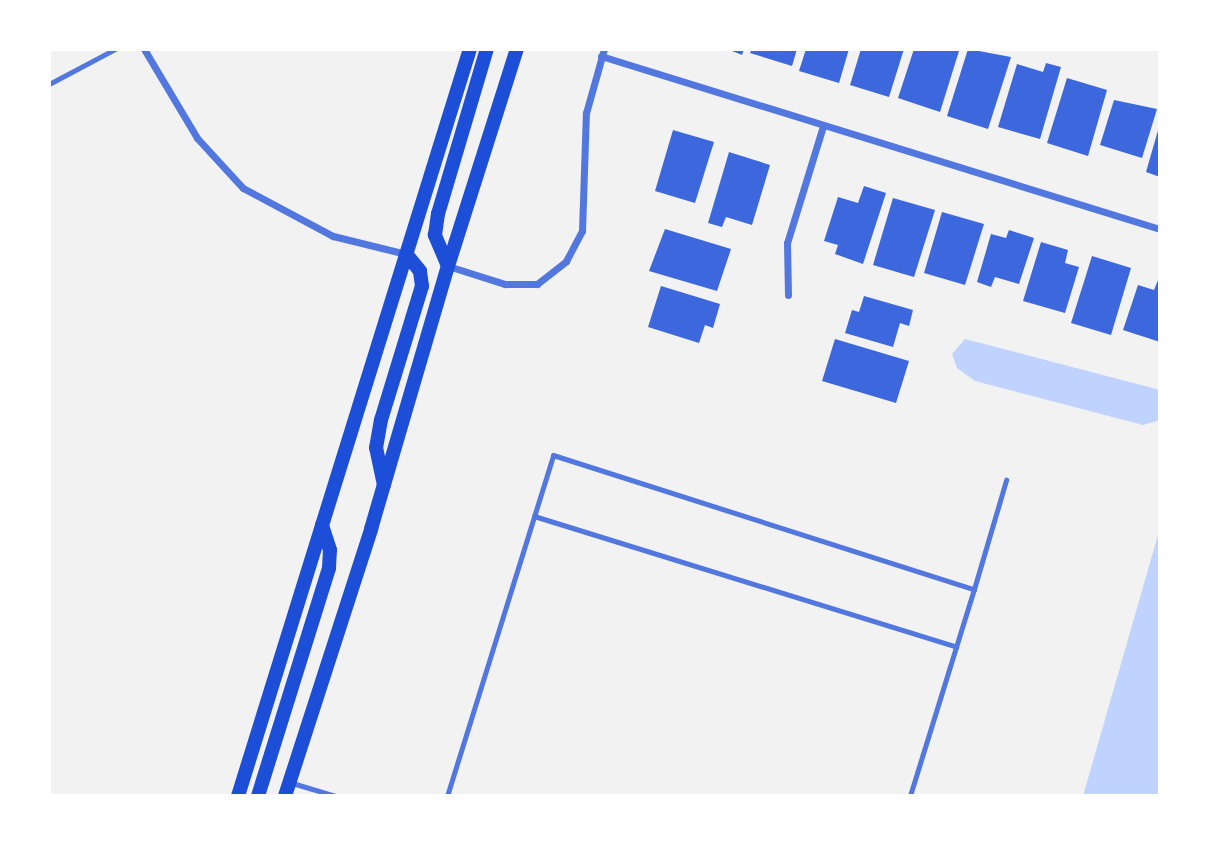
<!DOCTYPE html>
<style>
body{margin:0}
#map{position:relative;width:1209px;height:845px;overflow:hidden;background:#f2f2f2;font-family:"Archivo Narrow",sans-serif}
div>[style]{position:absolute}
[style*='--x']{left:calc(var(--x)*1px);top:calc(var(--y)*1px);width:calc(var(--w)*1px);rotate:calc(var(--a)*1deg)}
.water>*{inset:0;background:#bfd3fe}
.building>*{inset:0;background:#3d67dc}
.service>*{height:5px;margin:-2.5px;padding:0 2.5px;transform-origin:2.5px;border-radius:2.5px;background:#5277de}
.minor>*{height:7px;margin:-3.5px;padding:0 3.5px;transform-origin:3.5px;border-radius:3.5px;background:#5277de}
.secondary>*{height:14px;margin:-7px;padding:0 7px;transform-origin:7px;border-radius:7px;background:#1d4ed8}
span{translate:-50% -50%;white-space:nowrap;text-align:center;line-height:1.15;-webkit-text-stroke:5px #fff;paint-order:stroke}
.frame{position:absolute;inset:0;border:51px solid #fff;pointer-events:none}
</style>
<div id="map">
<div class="water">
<i style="clip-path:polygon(965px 339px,1160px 390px,1160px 420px,1143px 425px,975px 381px,957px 368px,952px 354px)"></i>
<i style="clip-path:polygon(1160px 528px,1160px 796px,1083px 796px)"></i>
</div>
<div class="building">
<i style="clip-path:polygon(727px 49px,744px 49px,742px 55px)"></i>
<i style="clip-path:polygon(752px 49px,797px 49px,792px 66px,750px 53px)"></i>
<i style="clip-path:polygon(806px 49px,849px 49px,839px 83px,799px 71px)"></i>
<i style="clip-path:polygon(861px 49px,904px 49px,889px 97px,850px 85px)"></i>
<i style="clip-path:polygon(914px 49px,959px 51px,940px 112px,898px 98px)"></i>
<i style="clip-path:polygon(968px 49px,1011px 57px,988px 129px,947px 116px)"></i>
<i style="clip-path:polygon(1046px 63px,1061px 67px,1040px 139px,998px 127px,1017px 64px,1043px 72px)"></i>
<i style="clip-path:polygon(1067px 78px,1107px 90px,1088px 156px,1047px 143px)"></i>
<i style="clip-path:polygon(1114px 100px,1157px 109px,1142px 158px,1100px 145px)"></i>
<i style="clip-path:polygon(1159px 127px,1160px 127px,1160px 177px,1146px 172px)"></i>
<i style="clip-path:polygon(673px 130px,714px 142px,695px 203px,655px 191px)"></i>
<i style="clip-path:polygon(729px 152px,770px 165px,752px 225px,726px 217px,722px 227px,708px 223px)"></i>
<i style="clip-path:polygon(864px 186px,886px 193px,863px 264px,835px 254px,838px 245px,824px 241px,838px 197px,858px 203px)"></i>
<i style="clip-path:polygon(893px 198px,935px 210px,914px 277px,873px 265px)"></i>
<i style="clip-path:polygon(942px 212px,984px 224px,965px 285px,924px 273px)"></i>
<i style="clip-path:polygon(665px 229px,731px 249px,717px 291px,649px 271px)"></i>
<i style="clip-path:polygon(1009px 230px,1034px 238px,1019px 284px,995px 277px,991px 287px,977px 282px,991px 234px,1006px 238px)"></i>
<i style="clip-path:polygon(1041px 242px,1068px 250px,1065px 263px,1079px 267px,1065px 313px,1023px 301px)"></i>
<i style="clip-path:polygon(1092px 256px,1131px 268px,1111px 335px,1071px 323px)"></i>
<i style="clip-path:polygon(1160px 275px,1160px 342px,1123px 330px,1138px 285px,1154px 290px)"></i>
<i style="clip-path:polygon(661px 286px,720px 304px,713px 328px,705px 325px,699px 343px,648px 327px)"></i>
<i style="clip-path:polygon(864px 296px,913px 310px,909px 326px,900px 323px,893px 347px,845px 333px,852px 310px,859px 312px)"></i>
<i style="clip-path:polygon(835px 339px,909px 361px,896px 403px,822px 381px)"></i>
</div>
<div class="service">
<i style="--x:49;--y:84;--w:75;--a:-27.9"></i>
<i style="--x:534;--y:516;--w:442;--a:17.2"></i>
<i style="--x:956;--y:647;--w:156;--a:107.2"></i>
<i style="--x:956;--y:647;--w:61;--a:-72.8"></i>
<i style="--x:292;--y:783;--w:46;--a:16.5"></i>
<i style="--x:447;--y:796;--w:357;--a:-72.7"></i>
<i style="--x:553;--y:455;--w:442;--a:17.7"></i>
<i style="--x:974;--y:589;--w:114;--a:-73.6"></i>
</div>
<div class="minor">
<i style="--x:144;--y:49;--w:104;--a:59.2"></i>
<i style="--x:197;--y:138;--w:68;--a:47.4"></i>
<i style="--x:243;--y:188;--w:102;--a:28.1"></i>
<i style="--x:333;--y:236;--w:75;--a:13.9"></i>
<i style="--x:601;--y:56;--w:585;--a:17.2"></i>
<i style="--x:448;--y:266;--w:60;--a:17.5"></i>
<i style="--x:505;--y:284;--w:32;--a:0"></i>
<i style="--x:537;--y:284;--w:37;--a:-38"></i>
<i style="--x:566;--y:261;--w:34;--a:-62"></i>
<i style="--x:582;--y:231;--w:118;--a:-88.1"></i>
<i style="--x:586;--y:113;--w:66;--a:-74.3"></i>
<i style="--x:788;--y:295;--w:52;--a:-91.1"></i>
<i style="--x:787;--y:243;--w:122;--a:-72.9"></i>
</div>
<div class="secondary">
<i style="--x:448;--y:266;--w:34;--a:-113"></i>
<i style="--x:435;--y:235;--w:21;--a:-82"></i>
<i style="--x:438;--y:214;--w:172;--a:-73.5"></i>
<i style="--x:384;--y:485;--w:38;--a:-102"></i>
<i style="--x:376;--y:448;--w:28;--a:-80"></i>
<i style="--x:381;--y:420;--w:140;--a:-73"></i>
<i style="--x:422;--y:286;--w:15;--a:-98"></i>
<i style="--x:420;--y:271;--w:22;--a:-129"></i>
<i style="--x:238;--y:796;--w:782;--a:-72.75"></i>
<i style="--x:258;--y:796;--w:239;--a:-72.7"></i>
<i style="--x:329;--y:568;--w:18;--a:-87"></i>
<i style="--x:330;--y:550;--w:26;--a:-108"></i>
<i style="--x:285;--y:796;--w:281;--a:-72.1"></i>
<i style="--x:371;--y:529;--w:274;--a:-73.7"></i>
<i style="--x:448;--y:266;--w:228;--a:-72.4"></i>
</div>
<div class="frame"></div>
</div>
